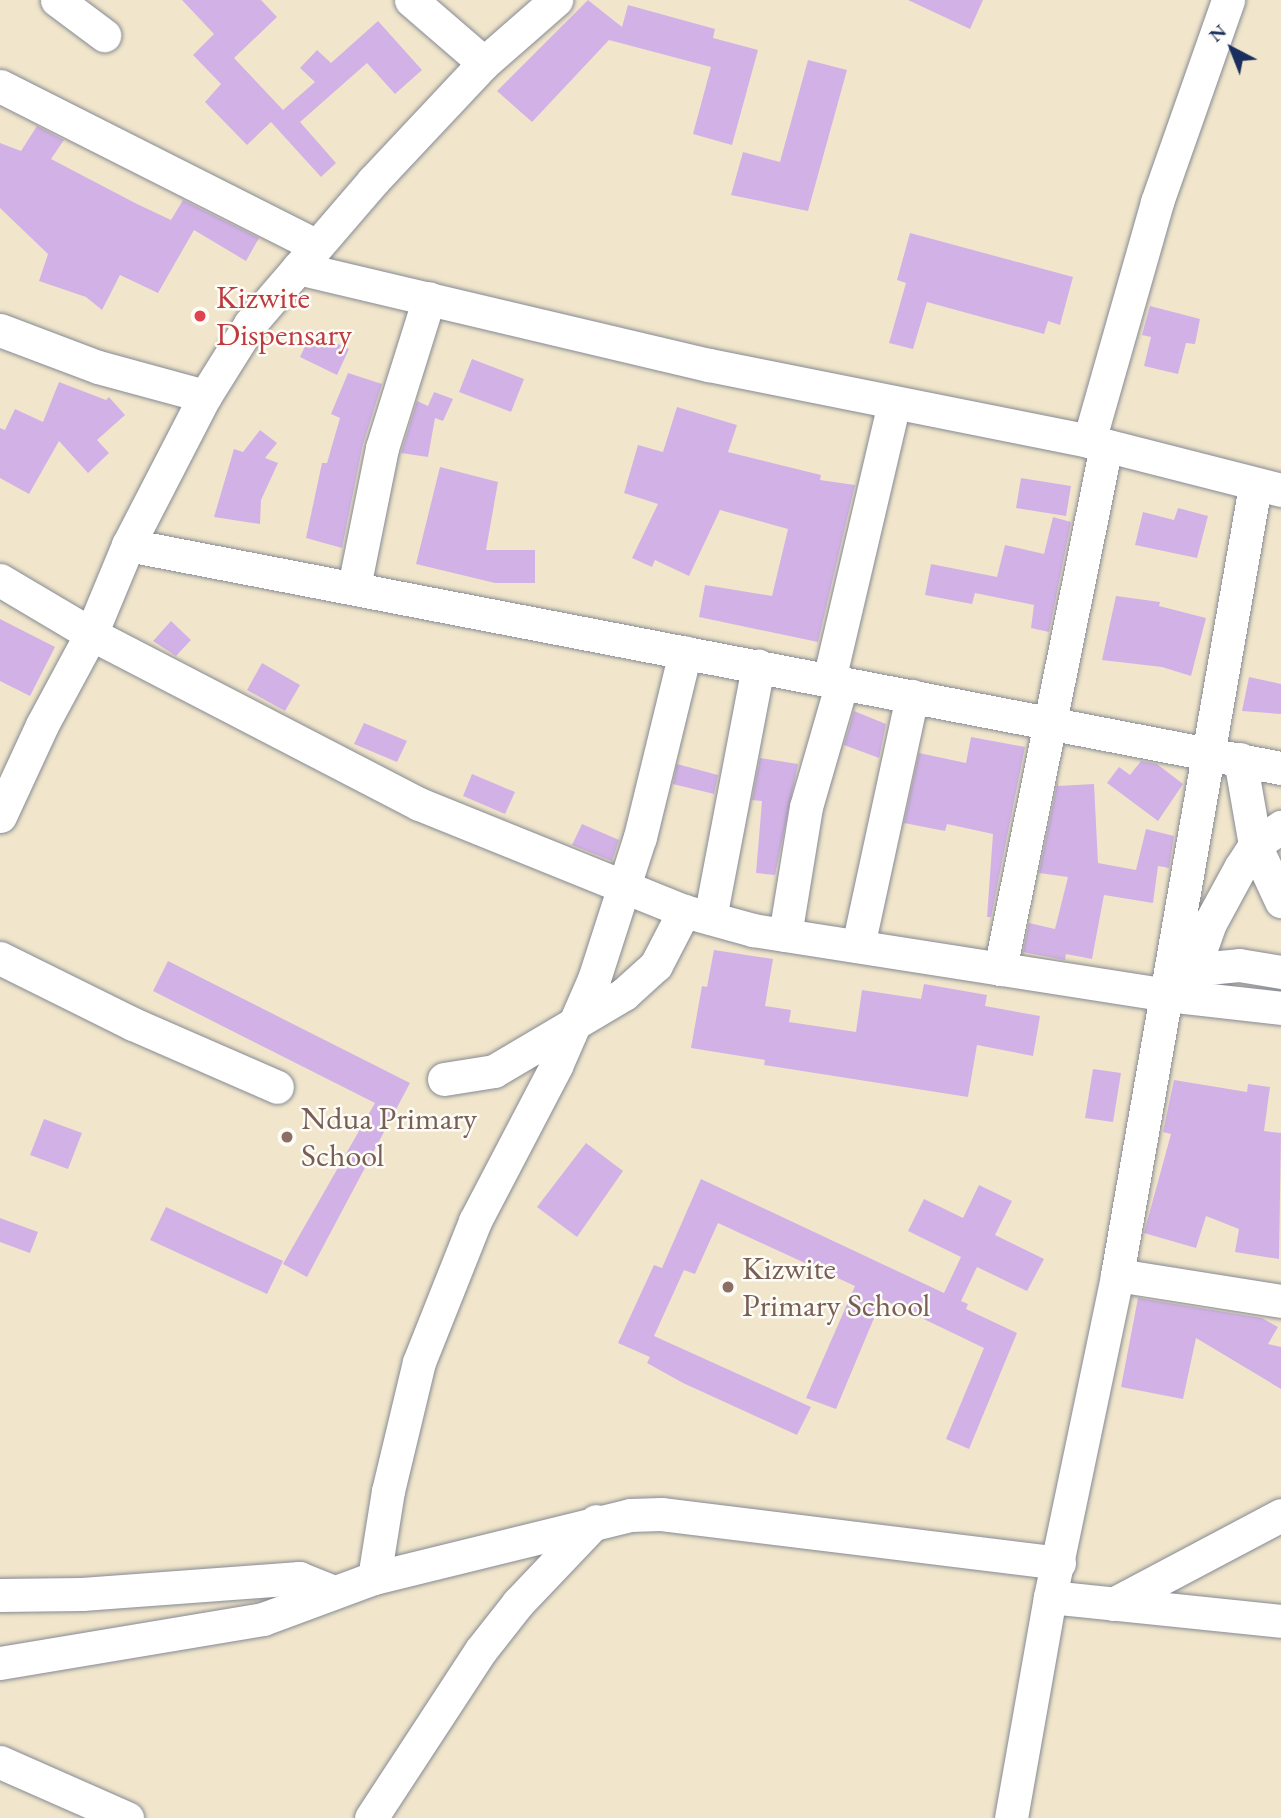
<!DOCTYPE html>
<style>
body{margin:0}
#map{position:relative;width:1281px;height:1818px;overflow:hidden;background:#f1e6cb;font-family:"EB Garamond",serif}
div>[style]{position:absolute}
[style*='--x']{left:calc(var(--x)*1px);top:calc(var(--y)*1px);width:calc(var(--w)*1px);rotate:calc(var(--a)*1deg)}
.building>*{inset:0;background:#d2b2e6}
.roads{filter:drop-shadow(0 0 2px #868a94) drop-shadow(0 0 2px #868a94)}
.minor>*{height:33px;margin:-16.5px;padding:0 16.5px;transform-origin:16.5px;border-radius:16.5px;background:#fff}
.dots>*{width:19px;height:19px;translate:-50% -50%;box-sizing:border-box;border:4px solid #fdfcf7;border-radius:50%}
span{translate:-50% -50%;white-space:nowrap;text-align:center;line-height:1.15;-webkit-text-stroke:5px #fdfcf7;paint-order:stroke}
.health-label{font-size:32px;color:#be3a42}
.left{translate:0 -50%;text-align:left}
.education-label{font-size:32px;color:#785e54}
.north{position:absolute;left:1197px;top:14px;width:70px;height:70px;-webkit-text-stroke:5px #fdfcf7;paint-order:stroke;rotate:318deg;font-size:19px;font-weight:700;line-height:28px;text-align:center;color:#1b2f5e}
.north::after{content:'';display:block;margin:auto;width:24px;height:32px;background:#1b2f5e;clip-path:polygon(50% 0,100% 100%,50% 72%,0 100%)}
</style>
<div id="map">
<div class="building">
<i style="clip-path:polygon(182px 0,261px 0,277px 17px,234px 58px,283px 110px,315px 82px,300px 68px,317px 50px,331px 63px,378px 21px,422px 70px,395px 94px,367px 63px,300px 122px,336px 163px,321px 177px,271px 122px,247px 145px,205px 102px,221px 84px,193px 55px,214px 34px)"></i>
<i style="clip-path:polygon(588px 0,622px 27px,628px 5px,715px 29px,713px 38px,758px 50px,732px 145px,693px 134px,711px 67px,609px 40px,532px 122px,497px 91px)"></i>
<i style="clip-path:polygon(908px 0,983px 0,970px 29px)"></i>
<i style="clip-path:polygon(808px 60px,847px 70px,808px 211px,731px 195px,743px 152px,780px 162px)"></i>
<i style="clip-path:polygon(37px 126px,64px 140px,51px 159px,137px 204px,171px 220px,183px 200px,259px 238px,246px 261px,194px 230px,158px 293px,120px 275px,102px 310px,86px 297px,39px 281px,48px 254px,0 208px,0 143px,21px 151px)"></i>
<i style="clip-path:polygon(910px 233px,1073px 277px,1060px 325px,1048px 321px,1044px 334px,927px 302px,913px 349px,889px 343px,906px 283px,897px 280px)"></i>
<i style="clip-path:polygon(1150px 306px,1200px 319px,1195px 344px,1186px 343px,1178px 374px,1144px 366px,1151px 337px,1142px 335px)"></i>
<i style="clip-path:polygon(312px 332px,349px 349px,337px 375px,300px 357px)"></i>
<i style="clip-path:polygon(472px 359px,524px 379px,511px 412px,459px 392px)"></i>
<i style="clip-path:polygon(348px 373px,382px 384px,363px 444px,342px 548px,306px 538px,322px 463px,327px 463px,340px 418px,331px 414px)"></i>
<i style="clip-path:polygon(59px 382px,106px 400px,109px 397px,125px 415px,97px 440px,109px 453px,88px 473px,59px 441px,29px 494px,0 478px,0 428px,5px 430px,15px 409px,43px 422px)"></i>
<i style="clip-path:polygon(434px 392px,453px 399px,443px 421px,435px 418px,428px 457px,401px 453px,417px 401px,428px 406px)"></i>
<i style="clip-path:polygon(677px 407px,737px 425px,728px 452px,821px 475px,820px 480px,855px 485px,818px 642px,699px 617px,705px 585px,772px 596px,788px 529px,720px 510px,689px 576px,655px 560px,652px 567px,632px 558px,658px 504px,624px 493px,638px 445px,663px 452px)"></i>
<i style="clip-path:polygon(260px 430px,277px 443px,265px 458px,278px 463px,261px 500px,260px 524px,214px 517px,234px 449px,243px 452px)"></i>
<i style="clip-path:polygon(440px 467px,498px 482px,486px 550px,535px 550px,535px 583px,495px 583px,416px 564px)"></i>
<i style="clip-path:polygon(1021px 478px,1071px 486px,1066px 516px,1016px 508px)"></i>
<i style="clip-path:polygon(1178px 508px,1208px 516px,1197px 558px,1135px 545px,1143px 512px,1174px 520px)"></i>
<i style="clip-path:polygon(1053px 517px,1071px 522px,1049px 632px,1031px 628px,1034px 605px,975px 593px,972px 604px,925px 595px,931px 564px,997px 577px,1005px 545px,1044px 554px)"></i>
<i style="clip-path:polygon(1116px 596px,1160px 602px,1159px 606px,1206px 618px,1191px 676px,1162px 667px,1102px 660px)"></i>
<i style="clip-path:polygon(0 619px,55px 647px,30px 696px,0 681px)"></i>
<i style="clip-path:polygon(171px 621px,191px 640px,176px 656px,153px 641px)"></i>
<i style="clip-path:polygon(262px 663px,300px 685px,285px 711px,247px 690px)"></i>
<i style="clip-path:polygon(1249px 677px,1281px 684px,1281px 714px,1242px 711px)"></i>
<i style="clip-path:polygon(854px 711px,886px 724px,879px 758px,844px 745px)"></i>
<i style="clip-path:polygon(364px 723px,407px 741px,397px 762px,354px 744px)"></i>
<i style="clip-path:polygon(971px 737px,1025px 747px,991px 917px,987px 917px,993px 834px,947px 824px,945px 831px,904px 823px,919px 753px,966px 763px)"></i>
<i style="clip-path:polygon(760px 758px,798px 764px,775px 875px,756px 873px,762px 801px,752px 800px)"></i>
<i style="clip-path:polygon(1141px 761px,1157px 764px,1183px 784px,1158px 821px,1107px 783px,1119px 767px,1130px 775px)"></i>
<i style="clip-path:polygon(677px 764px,718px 775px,714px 794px,673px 784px)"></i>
<i style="clip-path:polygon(472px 774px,515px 792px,505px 814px,463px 796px)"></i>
<i style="clip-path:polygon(1058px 780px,1058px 786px,1094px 784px,1098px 863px,1136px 870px,1146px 829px,1174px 836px,1169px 868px,1158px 866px,1153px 903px,1104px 895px,1092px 959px,1066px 954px,1065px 960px,1023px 952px,1029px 923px,1055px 929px,1068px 877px,1039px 873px)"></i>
<i style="clip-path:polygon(582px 824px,619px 840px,612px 861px,572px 845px)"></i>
<i style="clip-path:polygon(714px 950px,773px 959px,765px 1006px,791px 1010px,789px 1022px,856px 1032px,862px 990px,921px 999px,924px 984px,987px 995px,985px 1006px,1040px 1016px,1033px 1056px,977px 1045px,968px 1097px,764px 1065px,765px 1060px,691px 1048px,702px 986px,707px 987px)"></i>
<i style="clip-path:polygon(168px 961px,410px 1083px,307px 1277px,283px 1264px,375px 1103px,153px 991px)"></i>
<i style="clip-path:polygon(1093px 1069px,1121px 1073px,1113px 1122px,1085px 1118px)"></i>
<i style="clip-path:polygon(1174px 1080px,1247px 1092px,1248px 1084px,1270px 1087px,1264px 1131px,1281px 1133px,1279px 1259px,1235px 1252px,1239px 1229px,1206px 1216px,1196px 1248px,1144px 1233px,1171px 1134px,1163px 1132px)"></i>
<i style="clip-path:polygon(44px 1119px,82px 1133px,68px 1169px,30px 1155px)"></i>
<i style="clip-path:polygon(586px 1143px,623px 1171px,577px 1237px,537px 1207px)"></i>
<i style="clip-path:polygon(701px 1179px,944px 1293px,961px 1257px,908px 1231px,924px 1199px,963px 1218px,979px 1185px,1012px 1201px,995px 1235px,1044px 1259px,1027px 1291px,977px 1267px,961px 1301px,968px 1304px,966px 1309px,1017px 1333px,969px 1449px,946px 1439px,984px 1348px,882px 1299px,836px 1409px,806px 1398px,855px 1286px,718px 1223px,695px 1274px,684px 1270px,654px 1336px,811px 1407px,797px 1435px,683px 1383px,647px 1363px,650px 1357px,618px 1343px,654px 1265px,662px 1268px)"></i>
<i style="clip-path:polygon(166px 1207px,283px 1261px,267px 1294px,150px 1240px)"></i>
<i style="clip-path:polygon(0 1218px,38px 1232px,30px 1253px,0 1242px)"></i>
<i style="clip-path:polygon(1138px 1298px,1262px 1318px,1278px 1327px,1268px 1344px,1281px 1347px,1281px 1389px,1196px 1338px,1183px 1399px,1121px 1387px)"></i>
</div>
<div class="roads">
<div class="minor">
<i style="--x:57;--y:0;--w:59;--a:36.7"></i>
<i style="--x:411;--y:0;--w:96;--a:40.8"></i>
<i style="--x:0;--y:86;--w:353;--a:26.8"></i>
<i style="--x:298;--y:268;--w:422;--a:13.3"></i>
<i style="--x:709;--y:365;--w:388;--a:11.3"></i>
<i style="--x:1089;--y:441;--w:198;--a:14.3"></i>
<i style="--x:0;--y:330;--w:105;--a:20.7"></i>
<i style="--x:98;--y:367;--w:111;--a:15.2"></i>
<i style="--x:1089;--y:441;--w:248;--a:-74.1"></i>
<i style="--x:1157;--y:202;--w:214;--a:-70.6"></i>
<i style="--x:128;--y:545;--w:1174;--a:10.95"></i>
<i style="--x:0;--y:580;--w:106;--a:30.7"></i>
<i style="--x:91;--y:634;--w:369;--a:27.4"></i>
<i style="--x:419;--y:804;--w:286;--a:22"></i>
<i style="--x:684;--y:911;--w:72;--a:15.4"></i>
<i style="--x:753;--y:930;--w:418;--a:8.9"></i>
<i style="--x:1166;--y:995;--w:116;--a:6.4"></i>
<i style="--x:354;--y:587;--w:142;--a:-78.6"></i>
<i style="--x:382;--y:448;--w:157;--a:-72.6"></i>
<i style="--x:829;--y:680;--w:285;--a:-76.8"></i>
<i style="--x:1240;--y:759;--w:87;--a:80.1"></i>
<i style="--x:1255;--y:845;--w:62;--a:65.1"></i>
<i style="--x:0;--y:816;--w:100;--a:-65.2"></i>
<i style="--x:42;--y:725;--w:103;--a:-61.7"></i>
<i style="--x:91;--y:634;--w:96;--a:-67.4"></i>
<i style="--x:128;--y:545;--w:168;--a:-62.7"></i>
<i style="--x:205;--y:396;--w:85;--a:-58"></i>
<i style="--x:250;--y:324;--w:189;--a:-49.3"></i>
<i style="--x:373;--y:181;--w:162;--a:-46.8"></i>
<i style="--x:484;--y:63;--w:96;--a:-41.2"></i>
<i style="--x:710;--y:918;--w:257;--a:-79.2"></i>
<i style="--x:785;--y:935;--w:130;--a:-80.7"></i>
<i style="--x:806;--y:807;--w:130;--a:-73.9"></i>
<i style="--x:858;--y:946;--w:256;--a:-77.8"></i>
<i style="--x:0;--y:958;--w:148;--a:26.4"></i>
<i style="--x:133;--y:1024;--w:157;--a:23.6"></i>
<i style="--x:1194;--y:968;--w:48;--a:-70.4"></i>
<i style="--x:1210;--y:923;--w:63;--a:-61.4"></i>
<i style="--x:1240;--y:868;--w:27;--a:-57"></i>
<i style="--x:1255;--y:845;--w:32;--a:-35"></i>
<i style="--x:1000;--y:969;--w:534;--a:-78.54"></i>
<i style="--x:1176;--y:971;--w:63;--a:-5.4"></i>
<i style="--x:1239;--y:965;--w:43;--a:9.5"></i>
<i style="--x:444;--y:1079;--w:51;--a:-9.1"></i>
<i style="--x:494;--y:1071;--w:151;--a:-30.6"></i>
<i style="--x:624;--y:994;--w:43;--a:-42.2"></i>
<i style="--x:656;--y:965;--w:61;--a:-62.6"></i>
<i style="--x:1117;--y:1275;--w:166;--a:9"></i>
<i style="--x:374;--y:1578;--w:88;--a:-80.9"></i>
<i style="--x:388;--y:1491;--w:133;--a:-76.5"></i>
<i style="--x:419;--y:1362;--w:152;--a:-68.3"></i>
<i style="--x:475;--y:1221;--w:175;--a:-62.4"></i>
<i style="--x:556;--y:1066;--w:95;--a:-66.4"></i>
<i style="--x:594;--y:979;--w:149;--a:-72.1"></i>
<i style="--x:640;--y:837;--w:190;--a:-76.3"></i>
<i style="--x:0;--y:1595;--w:82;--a:-0.7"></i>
<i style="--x:82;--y:1594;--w:218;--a:-4.2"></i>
<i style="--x:299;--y:1578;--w:37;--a:22"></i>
<i style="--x:1050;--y:1597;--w:232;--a:5.9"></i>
<i style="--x:1113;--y:1604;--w:190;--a:-27.9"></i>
<i style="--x:0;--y:1663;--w:267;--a:-9.5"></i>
<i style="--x:263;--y:1619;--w:118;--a:-20.3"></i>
<i style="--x:374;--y:1578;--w:264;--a:-13.8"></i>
<i style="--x:630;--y:1515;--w:31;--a:-2"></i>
<i style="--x:661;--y:1514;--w:401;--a:7"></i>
<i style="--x:0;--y:1762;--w:139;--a:23.8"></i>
<i style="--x:371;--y:1818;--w:201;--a:-56.8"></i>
<i style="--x:481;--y:1650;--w:60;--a:-51.8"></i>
<i style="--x:518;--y:1603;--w:113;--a:-46.4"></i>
<i style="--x:1011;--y:1818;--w:224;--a:-80"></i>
<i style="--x:1050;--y:1597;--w:329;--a:-78.2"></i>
<i style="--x:1117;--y:1275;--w:801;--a:-80.08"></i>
</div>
</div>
<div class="dots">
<i style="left:200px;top:316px;background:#e0444e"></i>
<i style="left:287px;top:1137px;background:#8d6e63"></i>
<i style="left:728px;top:1287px;background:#8d6e63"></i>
</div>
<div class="health-label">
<span class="left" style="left:216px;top:316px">Kizwite<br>Dispensary</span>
</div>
<div class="education-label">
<span class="left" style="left:301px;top:1137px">Ndua Primary<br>School</span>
<span class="left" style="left:742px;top:1287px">Kizwite<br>Primary School</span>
</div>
<div class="north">N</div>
</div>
